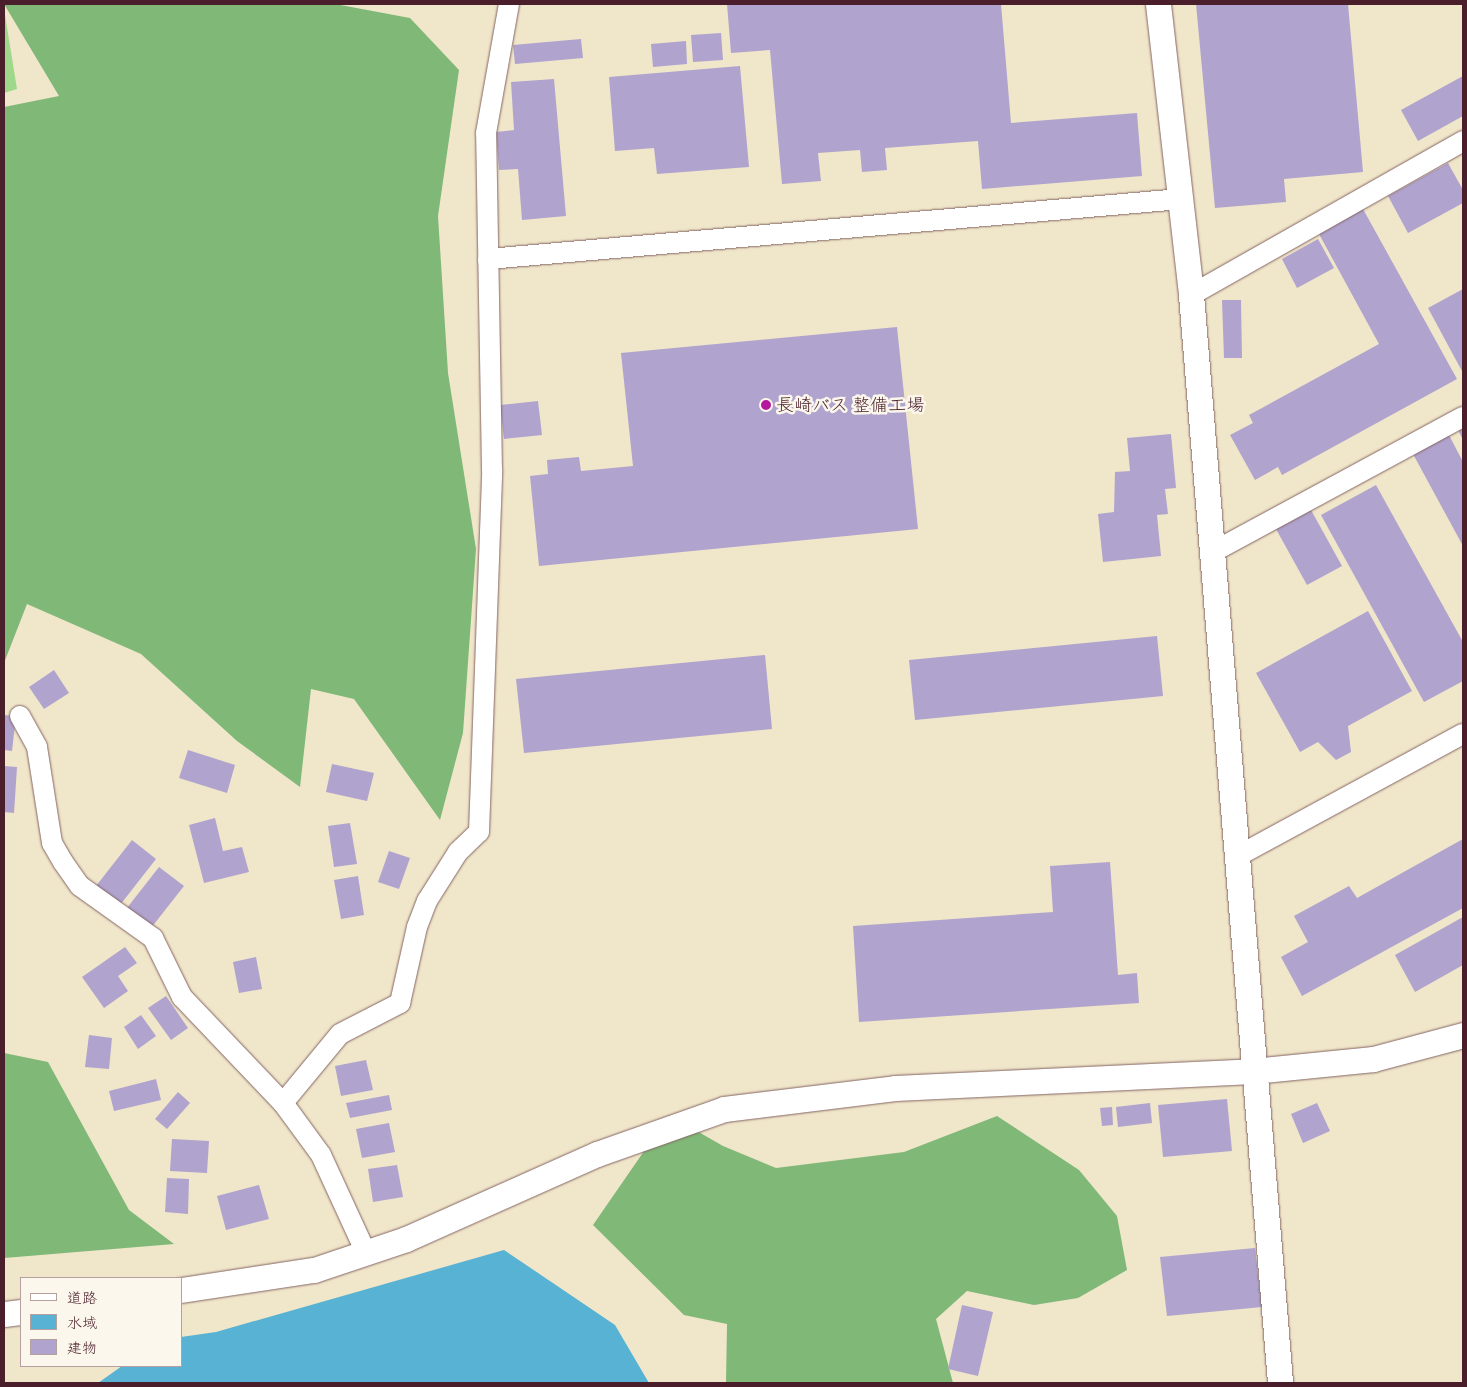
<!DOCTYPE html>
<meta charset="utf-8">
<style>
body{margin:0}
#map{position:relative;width:1467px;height:1387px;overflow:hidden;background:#f0e6ca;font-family:Delius,"Klee One",sans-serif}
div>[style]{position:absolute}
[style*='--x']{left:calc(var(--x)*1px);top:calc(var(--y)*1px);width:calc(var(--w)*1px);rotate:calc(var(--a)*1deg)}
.green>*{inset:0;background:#9fd88b}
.forest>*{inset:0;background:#7fb877}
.water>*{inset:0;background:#57b2d4}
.building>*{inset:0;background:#b0a3ce}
.roads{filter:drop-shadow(0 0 1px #846563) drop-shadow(0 0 1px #846563)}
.minor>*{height:20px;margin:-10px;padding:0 10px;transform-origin:10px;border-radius:10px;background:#fff}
.tertiary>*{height:25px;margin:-12.5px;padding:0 12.5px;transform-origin:12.5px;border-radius:12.5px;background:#fff}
.dots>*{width:14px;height:14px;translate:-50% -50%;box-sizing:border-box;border:2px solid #fbf7ec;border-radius:50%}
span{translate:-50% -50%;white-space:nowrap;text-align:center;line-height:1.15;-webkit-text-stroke:5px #fbf7ec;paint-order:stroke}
.poi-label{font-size:18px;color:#4a1f2b}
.left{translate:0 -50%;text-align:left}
.frame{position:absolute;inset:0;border:5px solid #4a1f2b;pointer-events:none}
.legend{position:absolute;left:20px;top:1277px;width:162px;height:90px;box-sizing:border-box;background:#fbf7ec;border:1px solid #b4a19f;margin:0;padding:6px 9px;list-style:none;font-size:15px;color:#4a1f2b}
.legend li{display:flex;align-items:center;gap:10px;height:25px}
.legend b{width:25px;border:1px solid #b4a19f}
</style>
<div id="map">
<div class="green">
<i style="clip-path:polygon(4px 9px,17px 89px,4px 93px)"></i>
</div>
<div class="forest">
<i style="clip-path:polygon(4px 4px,335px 4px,410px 18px,459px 70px,438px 216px,448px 373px,476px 549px,463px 733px,440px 820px,354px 699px,311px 689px,300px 787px,237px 741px,141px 654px,27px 604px,4px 663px,4px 107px,59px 96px)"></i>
<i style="clip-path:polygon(4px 1053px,48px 1062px,129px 1210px,174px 1244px,4px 1258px)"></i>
<i style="clip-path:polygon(669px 1115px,723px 1146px,776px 1168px,904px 1152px,997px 1116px,1079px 1170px,1117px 1216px,1127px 1270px,1078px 1298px,1034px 1305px,967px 1291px,936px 1319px,953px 1383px,726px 1383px,727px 1324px,684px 1315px,593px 1225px)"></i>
</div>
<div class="water">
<i style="clip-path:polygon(504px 1250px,615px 1325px,649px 1383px,98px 1383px,122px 1366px,181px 1366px,181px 1337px,216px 1332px)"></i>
</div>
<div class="building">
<i style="clip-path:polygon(727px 4px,1001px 4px,1011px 123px,1137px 113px,1142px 176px,982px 189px,978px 141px,885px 148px,887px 170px,862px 172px,860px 150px,818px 153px,821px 181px,782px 184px,770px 50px,731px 53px)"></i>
<i style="clip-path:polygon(1196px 4px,1348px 4px,1363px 172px,1284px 179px,1286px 202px,1215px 208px)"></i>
<i style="clip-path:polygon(721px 33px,723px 60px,693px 62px,691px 35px)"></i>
<i style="clip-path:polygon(581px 39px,583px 58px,515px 64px,513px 45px)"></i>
<i style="clip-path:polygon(686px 41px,687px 64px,653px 67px,651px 44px)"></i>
<i style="clip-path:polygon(740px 66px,749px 167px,657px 174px,654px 148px,615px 151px,609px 77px)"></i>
<i style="clip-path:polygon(1463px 76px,1463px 116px,1418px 141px,1401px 110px)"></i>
<i style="clip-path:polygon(554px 79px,566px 216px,522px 220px,518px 169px,499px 170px,496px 132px,514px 130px,511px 82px)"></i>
<i style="clip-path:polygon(1448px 163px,1463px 190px,1463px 203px,1408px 233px,1388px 196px)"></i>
<i style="clip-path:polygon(1363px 209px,1457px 379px,1282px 475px,1278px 467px,1255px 480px,1230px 435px,1253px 423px,1249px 415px,1379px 344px,1319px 234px)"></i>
<i style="clip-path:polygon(1318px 239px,1334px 268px,1297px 288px,1282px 259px)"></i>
<i style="clip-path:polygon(1463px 289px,1463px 373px,1428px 308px)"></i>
<i style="clip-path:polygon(1222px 300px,1241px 300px,1242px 358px,1224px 358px)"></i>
<i style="clip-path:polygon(897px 327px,918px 529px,539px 566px,530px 476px,548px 474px,547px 460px,579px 457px,581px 471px,633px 466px,621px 353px)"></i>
<i style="clip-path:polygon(538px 401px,542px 435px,504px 439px,500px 405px)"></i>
<i style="clip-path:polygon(1463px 424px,1463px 440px,1457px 428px)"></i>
<i style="clip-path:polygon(1171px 434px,1176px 488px,1165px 489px,1168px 514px,1157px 515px,1161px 556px,1103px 562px,1098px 514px,1114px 512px,1115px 472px,1130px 471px,1127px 438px)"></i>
<i style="clip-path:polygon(1449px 435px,1463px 462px,1463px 546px,1413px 454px)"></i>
<i style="clip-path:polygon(1376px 485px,1463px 642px,1463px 681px,1424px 702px,1321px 515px)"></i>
<i style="clip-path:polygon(1311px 510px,1342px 566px,1307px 585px,1276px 529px)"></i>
<i style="clip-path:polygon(1368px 611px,1412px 691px,1348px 726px,1351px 752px,1336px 760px,1318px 742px,1300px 752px,1256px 673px)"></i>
<i style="clip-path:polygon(1157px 636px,1163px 696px,915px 720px,909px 660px)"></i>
<i style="clip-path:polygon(765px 655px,772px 729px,524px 753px,516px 679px)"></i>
<i style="clip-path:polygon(54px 670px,69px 693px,44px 709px,29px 687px)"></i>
<i style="clip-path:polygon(4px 715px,16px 716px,12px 751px,4px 750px)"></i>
<i style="clip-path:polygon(188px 750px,235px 765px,227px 793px,179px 778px)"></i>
<i style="clip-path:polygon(332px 764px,374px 773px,367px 801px,326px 792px)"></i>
<i style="clip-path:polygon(4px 766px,17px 767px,14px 813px,4px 812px)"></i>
<i style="clip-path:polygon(215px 818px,223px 851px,242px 847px,249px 872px,204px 883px,189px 825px)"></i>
<i style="clip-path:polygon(350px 823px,357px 864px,334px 867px,328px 826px)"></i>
<i style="clip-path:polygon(1463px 839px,1463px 908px,1302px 996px,1281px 957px,1308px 942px,1294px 916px,1349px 886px,1357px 898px)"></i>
<i style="clip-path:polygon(132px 840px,156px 859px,120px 905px,96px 886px)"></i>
<i style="clip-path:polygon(389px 851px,410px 858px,399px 889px,378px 882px)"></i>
<i style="clip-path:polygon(1110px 862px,1118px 975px,1137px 973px,1139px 1003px,859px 1022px,853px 926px,1053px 912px,1050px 866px)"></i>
<i style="clip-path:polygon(159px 867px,184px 886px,151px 928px,127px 908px)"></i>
<i style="clip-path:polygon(358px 876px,364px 915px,341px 919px,334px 880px)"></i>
<i style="clip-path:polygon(1463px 917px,1463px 965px,1415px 992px,1395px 955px)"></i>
<i style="clip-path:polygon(125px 947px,137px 963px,118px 976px,128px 991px,104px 1008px,82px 977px)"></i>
<i style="clip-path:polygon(256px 957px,262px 989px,239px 993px,233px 962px)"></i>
<i style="clip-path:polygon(166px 996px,188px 1028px,171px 1040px,148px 1008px)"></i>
<i style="clip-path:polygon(141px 1015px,156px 1036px,138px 1049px,124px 1027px)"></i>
<i style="clip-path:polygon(89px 1035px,112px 1038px,109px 1069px,85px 1067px)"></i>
<i style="clip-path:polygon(366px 1060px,373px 1090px,341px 1096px,335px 1066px)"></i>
<i style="clip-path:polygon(156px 1079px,161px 1100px,114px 1111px,109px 1091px)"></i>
<i style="clip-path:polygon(178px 1092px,190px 1103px,167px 1129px,155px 1119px)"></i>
<i style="clip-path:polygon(389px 1095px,392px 1110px,350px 1118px,346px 1103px)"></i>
<i style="clip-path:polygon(1227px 1099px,1232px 1151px,1163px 1157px,1158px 1105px)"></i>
<i style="clip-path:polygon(1150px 1103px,1152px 1123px,1118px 1127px,1116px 1107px)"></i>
<i style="clip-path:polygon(1317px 1103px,1330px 1131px,1303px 1143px,1291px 1114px)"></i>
<i style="clip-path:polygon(1112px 1107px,1113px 1125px,1102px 1126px,1100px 1108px)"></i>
<i style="clip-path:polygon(389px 1123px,395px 1152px,362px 1158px,356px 1129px)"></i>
<i style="clip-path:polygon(172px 1139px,209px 1141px,207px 1173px,170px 1171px)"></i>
<i style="clip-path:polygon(397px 1165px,403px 1197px,373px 1202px,368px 1169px)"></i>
<i style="clip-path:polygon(167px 1178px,189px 1179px,188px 1214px,165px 1212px)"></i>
<i style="clip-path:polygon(259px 1185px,269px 1219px,226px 1230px,217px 1196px)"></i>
<i style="clip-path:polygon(1255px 1248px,1262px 1307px,1167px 1316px,1160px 1257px)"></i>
<i style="clip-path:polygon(962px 1305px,993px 1312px,978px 1376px,948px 1369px)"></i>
</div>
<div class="roads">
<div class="minor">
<i style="--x:488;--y:259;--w:696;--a:-4.95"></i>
<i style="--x:1191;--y:295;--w:313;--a:-29.5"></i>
<i style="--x:1211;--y:553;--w:286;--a:-28.4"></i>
<i style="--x:20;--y:716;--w:35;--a:61"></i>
<i style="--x:37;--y:747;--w:97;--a:81.1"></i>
<i style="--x:52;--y:843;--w:22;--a:60"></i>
<i style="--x:63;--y:862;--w:29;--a:55"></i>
<i style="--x:80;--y:886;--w:90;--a:35.5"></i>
<i style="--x:153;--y:938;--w:66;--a:63.8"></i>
<i style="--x:182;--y:997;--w:146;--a:46.4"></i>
<i style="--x:283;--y:1103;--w:64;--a:53.8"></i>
<i style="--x:321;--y:1155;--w:108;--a:65.3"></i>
<i style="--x:1236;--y:857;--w:258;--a:-28.5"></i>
<i style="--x:283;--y:1103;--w:89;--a:-50.4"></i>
<i style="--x:340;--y:1034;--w:68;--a:-27.3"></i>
<i style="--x:400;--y:1003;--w:78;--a:-77.4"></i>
<i style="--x:417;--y:927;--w:28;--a:-69"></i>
<i style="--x:427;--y:901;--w:58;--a:-57.7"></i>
<i style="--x:458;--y:852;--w:29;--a:-44"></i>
<i style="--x:479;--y:832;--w:362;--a:-87.9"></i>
<i style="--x:492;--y:470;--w:337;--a:-91"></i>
<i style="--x:486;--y:133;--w:131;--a:-79.9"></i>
</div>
<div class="tertiary">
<i style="--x:1158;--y:4;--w:293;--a:83.5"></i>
<i style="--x:1191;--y:295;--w:1092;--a:85.32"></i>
<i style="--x:181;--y:1290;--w:134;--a:-8.6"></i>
<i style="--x:314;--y:1270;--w:97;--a:-18.6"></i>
<i style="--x:406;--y:1239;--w:209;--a:-24"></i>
<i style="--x:597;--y:1154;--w:135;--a:-19.5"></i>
<i style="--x:724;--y:1109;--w:172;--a:-7"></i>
<i style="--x:895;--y:1088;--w:358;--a:-2.7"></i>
<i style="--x:1253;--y:1071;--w:121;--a:-5.7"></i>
<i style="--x:1373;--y:1059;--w:93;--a:-14.9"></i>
<i style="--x:4;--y:1314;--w:17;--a:-7"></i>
</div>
</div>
<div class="dots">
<i style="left:766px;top:405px;background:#b5179e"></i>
</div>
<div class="poi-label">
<span class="left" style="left:776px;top:405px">長崎バス 整備工場</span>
</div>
<div class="frame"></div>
<ul class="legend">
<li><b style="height:6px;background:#fff"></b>道路</li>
<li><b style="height:14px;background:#57b2d4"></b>水域</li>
<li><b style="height:14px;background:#b0a3ce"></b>建物</li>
</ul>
</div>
